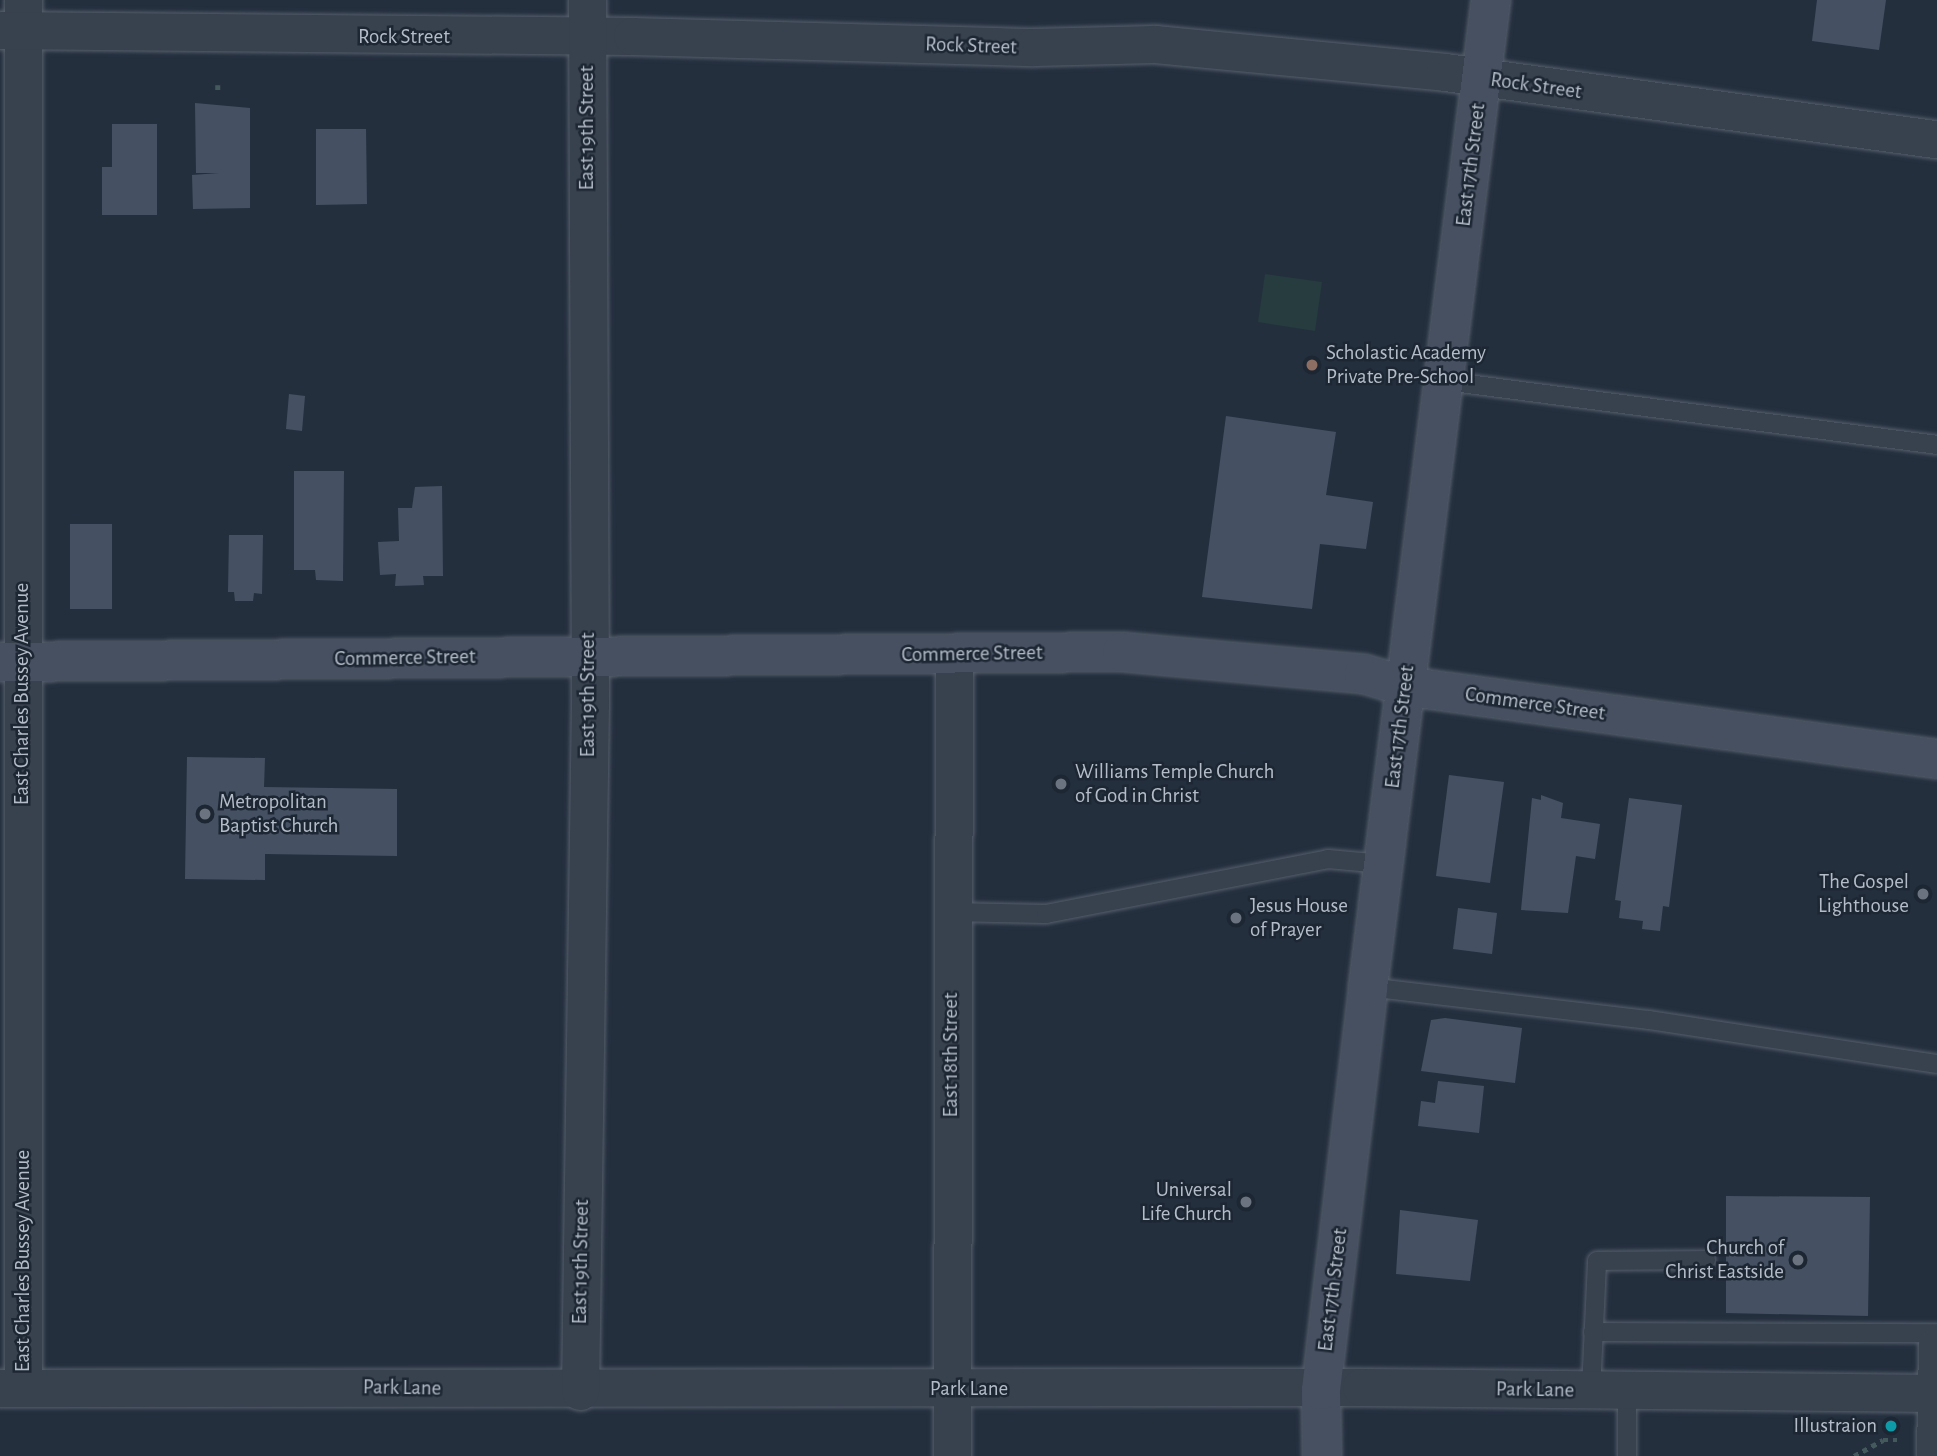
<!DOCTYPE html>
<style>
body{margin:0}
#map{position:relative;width:1937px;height:1456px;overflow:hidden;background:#242f3e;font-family:"Alegreya Sans",sans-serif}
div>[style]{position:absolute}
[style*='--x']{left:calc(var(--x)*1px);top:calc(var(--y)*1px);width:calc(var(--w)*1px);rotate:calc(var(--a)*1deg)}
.green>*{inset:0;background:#263c3f}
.building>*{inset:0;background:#455162}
.path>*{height:4.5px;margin-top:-2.25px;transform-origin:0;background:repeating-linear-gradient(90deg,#44595c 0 5px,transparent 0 10px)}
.roads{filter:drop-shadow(0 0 2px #565f6c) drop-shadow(0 0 2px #565f6c)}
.lane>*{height:18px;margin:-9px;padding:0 9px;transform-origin:9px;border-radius:9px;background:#38414e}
.street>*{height:37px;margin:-18.5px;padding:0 18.5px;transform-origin:18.5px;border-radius:18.5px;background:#38414e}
.secondary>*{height:38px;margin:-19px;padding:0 19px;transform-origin:19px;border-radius:19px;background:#465061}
.dots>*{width:19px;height:19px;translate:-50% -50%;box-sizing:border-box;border:4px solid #1d2633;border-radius:50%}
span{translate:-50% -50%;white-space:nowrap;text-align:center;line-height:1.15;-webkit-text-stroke:5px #1d2633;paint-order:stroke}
.street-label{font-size:21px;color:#b4bcc9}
.poi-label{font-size:21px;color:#b4bcc9}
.left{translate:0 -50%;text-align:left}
.right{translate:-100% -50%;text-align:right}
</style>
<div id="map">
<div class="green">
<i style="clip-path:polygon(1265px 274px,1322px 282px,1315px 331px,1258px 322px)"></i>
</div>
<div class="building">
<i style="clip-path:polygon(1817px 0,1886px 0,1879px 50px,1812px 41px)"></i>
<i style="clip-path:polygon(195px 103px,250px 108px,250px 208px,193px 209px,192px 175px,219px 173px,196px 173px)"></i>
<i style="clip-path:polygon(112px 124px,157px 124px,157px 215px,102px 215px,102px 167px,112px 167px)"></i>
<i style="clip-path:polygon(316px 129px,366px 129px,367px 204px,316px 205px)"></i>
<i style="clip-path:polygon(289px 394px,305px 396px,302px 431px,286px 429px)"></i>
<i style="clip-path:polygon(1226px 416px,1336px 432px,1326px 495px,1373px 502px,1366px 549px,1320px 544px,1312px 609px,1202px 597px)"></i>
<i style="clip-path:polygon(294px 471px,344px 471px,343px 581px,316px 580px,315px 570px,294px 570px)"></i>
<i style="clip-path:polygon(442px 486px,443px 576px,423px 576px,424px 585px,395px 586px,396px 574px,380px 575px,378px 542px,399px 541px,398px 508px,412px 508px,415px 487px)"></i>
<i style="clip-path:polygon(70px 524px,112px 524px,112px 609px,70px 609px)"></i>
<i style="clip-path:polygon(229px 535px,263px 535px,262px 594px,254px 593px,253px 601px,235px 601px,234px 592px,228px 592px)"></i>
<i style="clip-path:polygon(187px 757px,265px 758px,264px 787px,397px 789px,397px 856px,265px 854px,265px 880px,185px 879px)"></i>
<i style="clip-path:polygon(1449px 775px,1504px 782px,1490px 883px,1436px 876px)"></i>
<i style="clip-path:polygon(1541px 795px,1563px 803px,1561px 818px,1600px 824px,1595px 859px,1576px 856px,1568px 913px,1521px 910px,1532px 798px,1541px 800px)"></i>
<i style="clip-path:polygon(1629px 798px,1682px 805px,1669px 907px,1663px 906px,1660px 931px,1642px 929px,1643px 921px,1619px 918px,1621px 901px,1615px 900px)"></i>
<i style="clip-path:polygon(1458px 908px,1497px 913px,1492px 954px,1453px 949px)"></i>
<i style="clip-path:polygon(1445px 1018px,1522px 1028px,1515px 1083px,1421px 1071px,1431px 1020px)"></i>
<i style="clip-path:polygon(1438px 1081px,1484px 1086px,1479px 1133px,1418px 1126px,1421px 1101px,1435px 1103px)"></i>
<i style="clip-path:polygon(1726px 1196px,1870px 1197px,1868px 1316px,1726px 1313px)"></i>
<i style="clip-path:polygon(1400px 1210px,1478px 1220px,1470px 1281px,1396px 1274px)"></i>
</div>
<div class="path">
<i style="--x:218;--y:85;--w:9;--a:90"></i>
<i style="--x:1854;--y:1456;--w:33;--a:-29"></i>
<i style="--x:1883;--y:1440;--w:14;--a:0"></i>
</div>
<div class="roads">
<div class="lane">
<i style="--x:1445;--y:381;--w:496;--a:7.4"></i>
<i style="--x:950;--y:912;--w:96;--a:1.2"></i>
<i style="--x:1046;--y:914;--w:287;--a:-11"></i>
<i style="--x:1328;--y:859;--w:55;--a:5.2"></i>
<i style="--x:1368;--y:987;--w:283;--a:6.7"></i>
<i style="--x:1649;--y:1020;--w:291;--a:8.7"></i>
<i style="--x:1593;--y:1332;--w:344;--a:0.2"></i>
<i style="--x:1591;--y:1390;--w:129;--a:-87.3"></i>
<i style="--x:1597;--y:1261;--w:109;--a:-0.5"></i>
<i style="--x:1627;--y:1391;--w:65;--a:90"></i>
</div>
<div class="street">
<i style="--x:23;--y:0;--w:1388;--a:90"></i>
<i style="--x:0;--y:30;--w:632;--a:0.54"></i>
<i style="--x:632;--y:36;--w:401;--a:1.6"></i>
<i style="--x:1033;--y:47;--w:122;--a:-1.4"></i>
<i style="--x:1155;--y:44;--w:291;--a:5.5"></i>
<i style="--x:1445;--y:72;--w:497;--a:7.8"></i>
<i style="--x:0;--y:1388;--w:1361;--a:-0.04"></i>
<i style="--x:1361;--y:1387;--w:576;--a:0.6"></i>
<i style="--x:580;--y:1391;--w:687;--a:-89.17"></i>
<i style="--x:590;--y:704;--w:704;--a:-90.24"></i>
<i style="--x:952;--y:1456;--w:802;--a:-89.86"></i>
<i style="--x:1935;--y:1456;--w:111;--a:-89"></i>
</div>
<div class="secondary">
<i style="--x:0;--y:662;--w:1122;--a:-0.51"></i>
<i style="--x:1122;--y:652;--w:243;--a:5.2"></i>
<i style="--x:1364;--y:674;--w:42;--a:16.7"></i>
<i style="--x:1404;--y:686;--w:538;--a:7.8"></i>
<i style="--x:1322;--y:1456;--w:66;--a:-90.9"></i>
<i style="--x:1321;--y:1390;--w:406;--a:-83.3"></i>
<i style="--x:1368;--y:987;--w:995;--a:-82.9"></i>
</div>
</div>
<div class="dots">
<i style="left:1312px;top:365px;background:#8d6e63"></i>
<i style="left:1061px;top:784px;background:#6b7280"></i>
<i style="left:205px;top:814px;background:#6b7280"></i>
<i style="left:1923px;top:894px;background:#6b7280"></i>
<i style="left:1236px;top:918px;background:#6b7280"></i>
<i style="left:1246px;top:1202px;background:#6b7280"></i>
<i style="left:1798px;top:1260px;background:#6b7280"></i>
<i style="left:1891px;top:1426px;background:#0f9aa8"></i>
</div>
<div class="street-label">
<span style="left:404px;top:37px">Rock Street</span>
<span style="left:971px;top:46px;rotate:2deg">Rock Street</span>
<span style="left:1536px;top:86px;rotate:8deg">Rock Street</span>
<span style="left:587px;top:128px;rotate:-90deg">East 19th Street</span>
<span style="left:1471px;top:165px;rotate:-83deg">East 17th Street</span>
<span style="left:972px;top:654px;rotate:-1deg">Commerce Street</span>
<span style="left:405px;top:658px;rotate:-1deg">Commerce Street</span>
<span style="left:22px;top:694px;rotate:-90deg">East Charles Bussey Avenue</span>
<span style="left:588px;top:695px;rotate:-90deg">East 19th Street</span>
<span style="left:1535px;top:704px;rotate:8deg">Commerce Street</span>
<span style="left:1400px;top:727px;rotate:-83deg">East 17th Street</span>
<span style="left:951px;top:1055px;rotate:-90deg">East 18th Street</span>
<span style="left:23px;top:1261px;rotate:-90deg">East Charles Bussey Avenue</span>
<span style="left:581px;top:1262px;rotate:-89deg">East 19th Street</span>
<span style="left:1333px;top:1290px;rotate:-83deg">East 17th Street</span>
<span style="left:402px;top:1388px;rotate:1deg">Park Lane</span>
<span style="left:969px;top:1389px">Park Lane</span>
<span style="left:1535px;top:1390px;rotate:1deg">Park Lane</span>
</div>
<div class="poi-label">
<span class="left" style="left:1326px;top:365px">Scholastic Academy<br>Private Pre-School</span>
<span class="left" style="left:1075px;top:784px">Williams Temple Church<br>of God in Christ</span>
<span class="left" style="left:219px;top:814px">Metropolitan<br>Baptist Church</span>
<span class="right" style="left:1909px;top:894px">The Gospel<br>Lighthouse</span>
<span class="left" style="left:1250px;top:918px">Jesus House<br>of Prayer</span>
<span class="right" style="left:1232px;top:1202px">Universal<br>Life Church</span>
<span class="right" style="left:1784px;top:1260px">Church of<br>Christ Eastside</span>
<span class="right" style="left:1877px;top:1426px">Illustraion</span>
</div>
</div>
